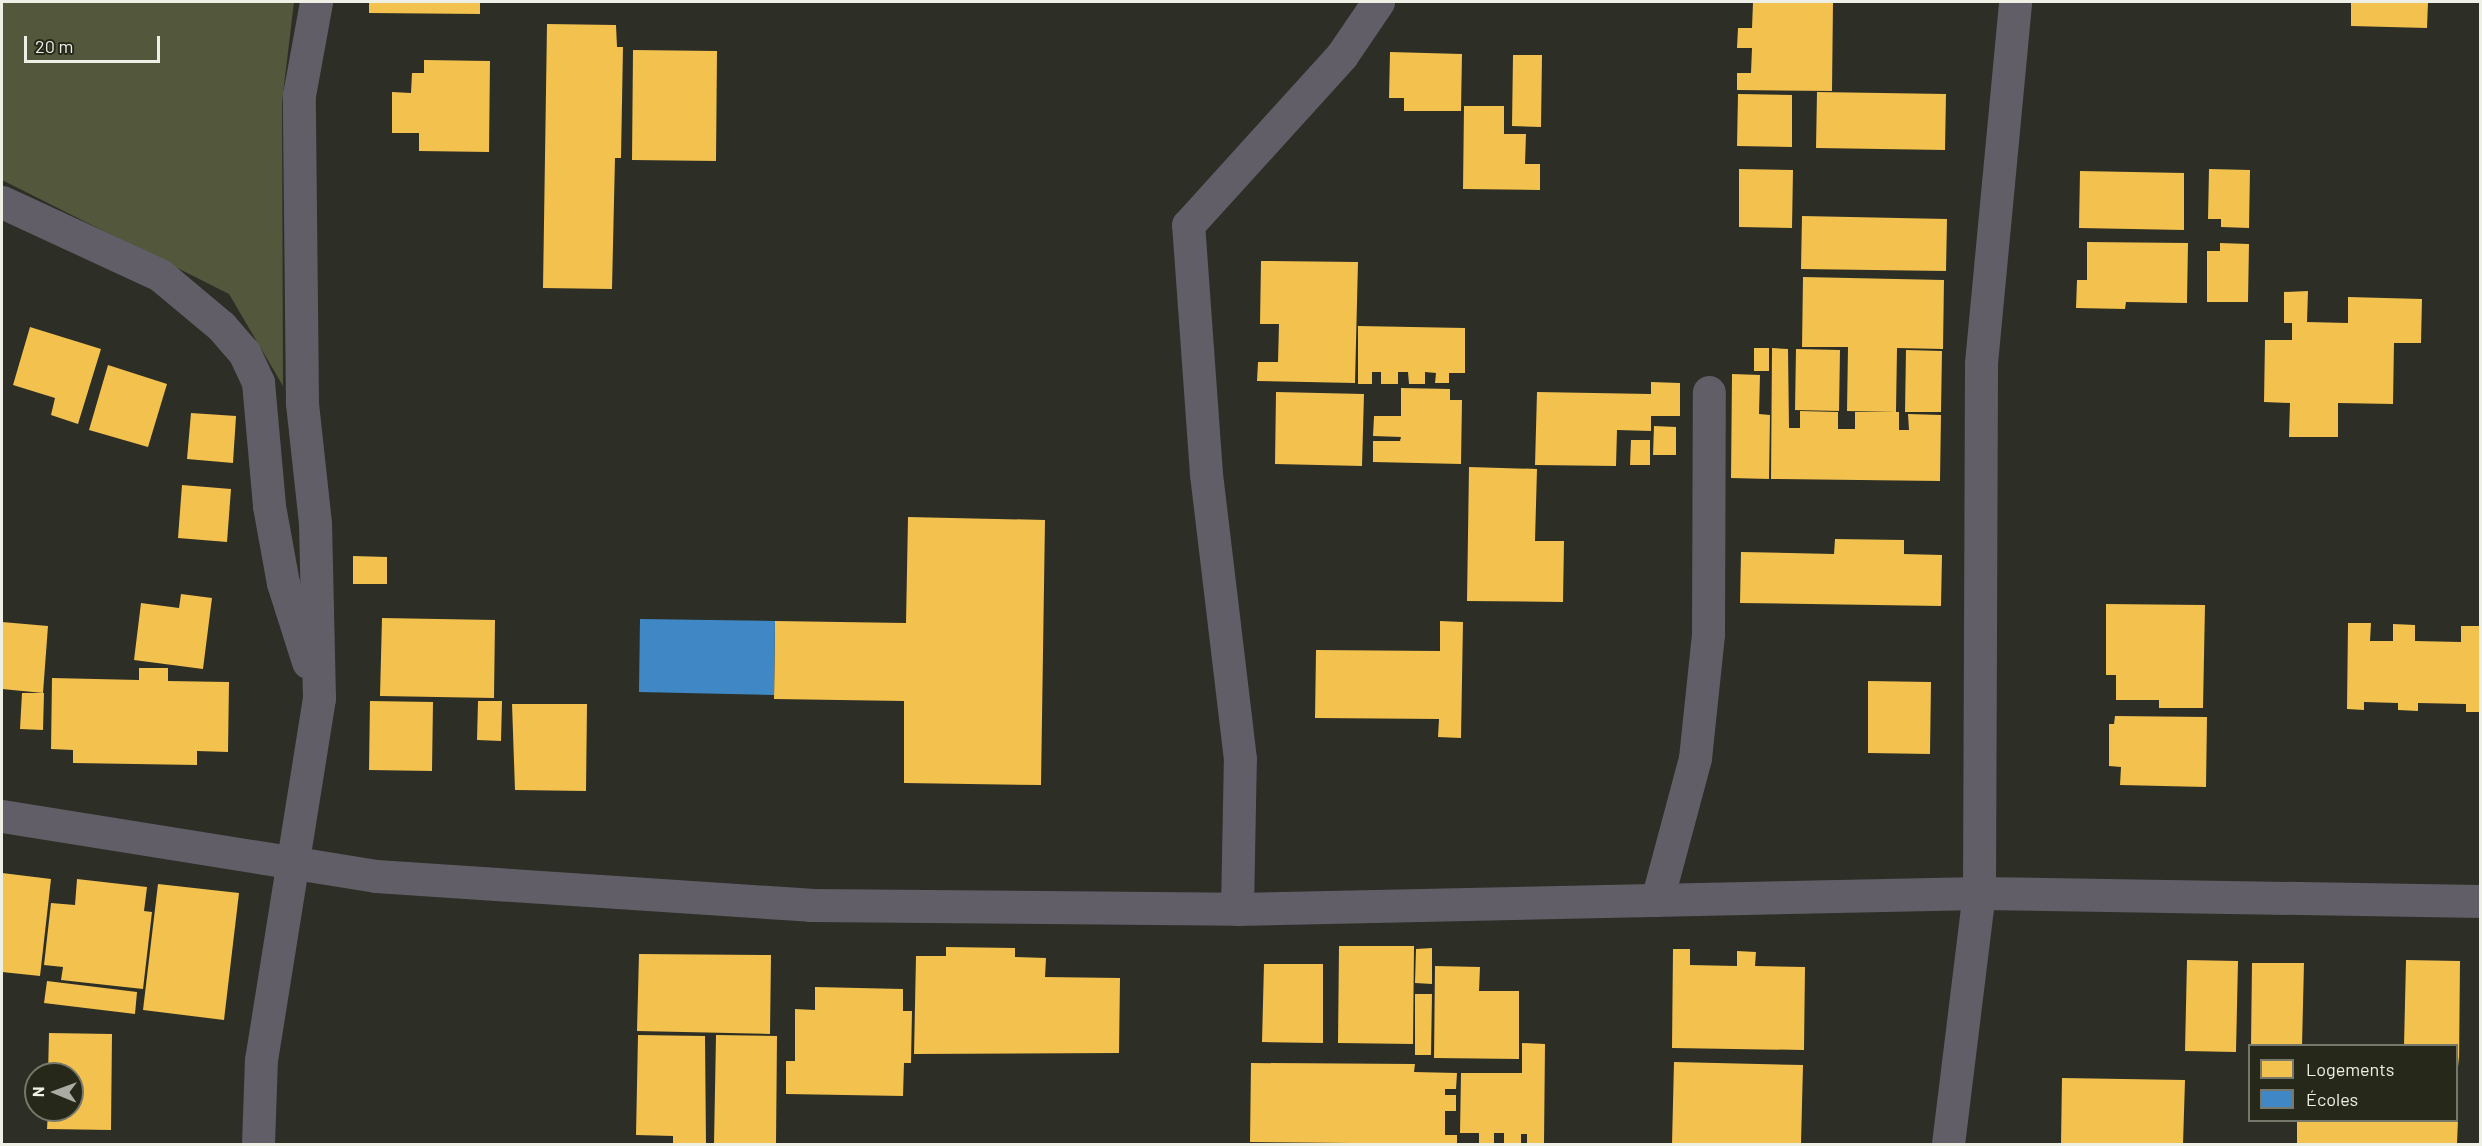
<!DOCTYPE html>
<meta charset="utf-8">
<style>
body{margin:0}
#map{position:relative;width:2482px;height:1146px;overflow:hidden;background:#2d2e26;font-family:Barlow,sans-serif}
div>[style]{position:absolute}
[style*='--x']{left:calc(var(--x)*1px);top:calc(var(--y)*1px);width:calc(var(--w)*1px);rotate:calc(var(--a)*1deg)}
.green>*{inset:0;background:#53573c}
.homes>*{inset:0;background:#f2c14e}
.schools>*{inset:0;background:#3f88c5}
.minor>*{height:33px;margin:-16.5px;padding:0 16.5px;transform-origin:16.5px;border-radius:16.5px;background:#615e67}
span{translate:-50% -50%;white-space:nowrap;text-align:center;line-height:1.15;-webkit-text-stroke:6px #262819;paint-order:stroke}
.frame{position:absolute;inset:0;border:3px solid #eef0e6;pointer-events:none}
.legend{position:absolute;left:2248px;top:1044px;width:210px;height:78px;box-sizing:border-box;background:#262819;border:2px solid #76786b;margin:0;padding:8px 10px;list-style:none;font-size:18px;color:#eef0e6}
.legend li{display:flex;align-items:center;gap:12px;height:30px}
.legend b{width:30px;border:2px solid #76786b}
.north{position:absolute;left:24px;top:1062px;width:60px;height:60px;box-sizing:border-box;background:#262819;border:2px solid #76786b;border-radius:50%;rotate:271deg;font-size:16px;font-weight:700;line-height:24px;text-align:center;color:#eef0e6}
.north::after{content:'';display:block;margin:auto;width:21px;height:27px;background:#aaaca3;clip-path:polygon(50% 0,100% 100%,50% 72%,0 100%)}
.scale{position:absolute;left:24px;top:36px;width:136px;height:27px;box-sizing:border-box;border:3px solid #eef0e6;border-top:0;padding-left:8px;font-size:18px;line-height:21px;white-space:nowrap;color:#eef0e6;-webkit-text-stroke:4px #262819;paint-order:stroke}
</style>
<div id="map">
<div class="green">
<i style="clip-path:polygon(2px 2px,294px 2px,282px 102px,283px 386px,229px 294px,2px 180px)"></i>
</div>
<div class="homes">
<i style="clip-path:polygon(369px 2px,480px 2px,480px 14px,369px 13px)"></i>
<i style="clip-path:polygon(1753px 2px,1833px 2px,1832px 91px,1737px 90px,1737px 73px,1751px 73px,1752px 48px,1737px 48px,1738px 28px,1752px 28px)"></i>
<i style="clip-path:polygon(2351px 2px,2428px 2px,2427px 28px,2351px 26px)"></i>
<i style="clip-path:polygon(547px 24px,616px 25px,617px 47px,623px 47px,621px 158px,615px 158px,612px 289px,543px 288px)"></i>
<i style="clip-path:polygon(633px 50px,717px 51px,716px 161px,632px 160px)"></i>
<i style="clip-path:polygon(1390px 52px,1462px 54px,1461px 111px,1404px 111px,1404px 98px,1389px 98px)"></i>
<i style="clip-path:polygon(1513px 55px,1542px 55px,1541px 127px,1512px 126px)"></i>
<i style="clip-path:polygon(424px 60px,490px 61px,489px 152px,419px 151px,419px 133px,392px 133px,392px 92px,411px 93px,412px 73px,424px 73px)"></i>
<i style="clip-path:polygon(1817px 92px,1946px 94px,1945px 150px,1816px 148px)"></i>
<i style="clip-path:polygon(1738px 94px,1792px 95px,1792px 147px,1737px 146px)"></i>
<i style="clip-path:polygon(1464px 106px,1504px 106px,1504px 134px,1526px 134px,1525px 164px,1540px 164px,1540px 190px,1463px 189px)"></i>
<i style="clip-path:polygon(1739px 169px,1793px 170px,1792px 228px,1739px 227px)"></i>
<i style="clip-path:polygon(2209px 169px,2250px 170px,2249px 228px,2221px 227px,2221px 219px,2208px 219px)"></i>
<i style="clip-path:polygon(2080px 171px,2184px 173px,2184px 230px,2079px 228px)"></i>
<i style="clip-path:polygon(1802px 216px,1947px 219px,1946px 271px,1801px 269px)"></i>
<i style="clip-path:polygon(2087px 242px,2188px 243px,2187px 303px,2126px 302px,2125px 309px,2076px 308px,2077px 280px,2087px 280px)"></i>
<i style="clip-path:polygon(2220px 243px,2249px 244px,2248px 302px,2207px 302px,2207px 251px,2220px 251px)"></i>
<i style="clip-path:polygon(1261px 261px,1358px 262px,1355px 383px,1257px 381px,1258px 362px,1278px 362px,1279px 324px,1260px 324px)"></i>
<i style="clip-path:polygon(1803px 277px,1944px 280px,1943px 349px,1897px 348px,1896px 412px,1847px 411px,1848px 347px,1802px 347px)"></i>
<i style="clip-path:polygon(2308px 291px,2307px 322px,2348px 323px,2348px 297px,2422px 299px,2421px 343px,2394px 343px,2393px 404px,2338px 403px,2338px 437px,2289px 437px,2290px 403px,2264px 402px,2265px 340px,2292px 340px,2292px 323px,2284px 323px,2284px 292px)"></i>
<i style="clip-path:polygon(1358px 326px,1465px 328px,1465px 373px,1449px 373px,1449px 383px,1435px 383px,1436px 373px,1425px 372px,1425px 384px,1409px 384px,1408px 372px,1398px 372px,1398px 384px,1381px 384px,1381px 372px,1372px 372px,1372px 384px,1358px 384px)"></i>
<i style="clip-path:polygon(30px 327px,101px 349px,78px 424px,51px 415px,55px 398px,13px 385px)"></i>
<i style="clip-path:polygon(1754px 348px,1769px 348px,1769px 371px,1754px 371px)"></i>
<i style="clip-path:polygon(1772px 348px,1788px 349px,1789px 428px,1800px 428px,1800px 411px,1838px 412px,1838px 429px,1855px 429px,1855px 412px,1899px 412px,1899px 430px,1909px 430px,1908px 414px,1941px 415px,1940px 481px,1771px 479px)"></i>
<i style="clip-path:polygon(1796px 349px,1840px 350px,1839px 411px,1795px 410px)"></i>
<i style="clip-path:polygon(1906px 350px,1942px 351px,1941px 412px,1905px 412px)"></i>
<i style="clip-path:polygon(108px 365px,167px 384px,148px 447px,89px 430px)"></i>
<i style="clip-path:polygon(1732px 374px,1760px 375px,1759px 414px,1770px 415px,1769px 479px,1731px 478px)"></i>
<i style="clip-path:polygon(1651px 382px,1680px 383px,1680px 416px,1651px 416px,1651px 431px,1617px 430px,1616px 466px,1535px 465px,1537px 392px,1651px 394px)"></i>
<i style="clip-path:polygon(1401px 388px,1450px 389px,1450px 400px,1462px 400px,1461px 464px,1373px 462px,1373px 441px,1400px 441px,1401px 437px,1373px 436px,1374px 416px,1401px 416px)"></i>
<i style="clip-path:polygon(1276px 392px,1364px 394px,1362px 466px,1275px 464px)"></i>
<i style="clip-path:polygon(191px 413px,236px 416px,233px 463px,187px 459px)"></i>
<i style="clip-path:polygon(1654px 426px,1676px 427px,1676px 455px,1653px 455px)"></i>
<i style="clip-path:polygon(1631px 440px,1650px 440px,1650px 465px,1630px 465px)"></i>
<i style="clip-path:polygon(1469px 467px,1537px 469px,1535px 541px,1564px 541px,1563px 602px,1467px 601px)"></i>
<i style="clip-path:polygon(182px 485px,231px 489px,227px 542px,178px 538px)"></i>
<i style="clip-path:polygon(908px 517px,1045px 520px,1041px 785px,904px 783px,904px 701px,774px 699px,775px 621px,906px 623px)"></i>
<i style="clip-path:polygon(1835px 539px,1904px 540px,1904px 554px,1942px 555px,1941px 606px,1740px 603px,1741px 552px,1834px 554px)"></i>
<i style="clip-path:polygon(353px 556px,387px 557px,387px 584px,353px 584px)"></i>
<i style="clip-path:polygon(181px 594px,212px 598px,203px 669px,134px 660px,141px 603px,179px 608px)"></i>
<i style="clip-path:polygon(2106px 604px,2205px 605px,2203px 708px,2159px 708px,2159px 700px,2116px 700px,2116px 675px,2106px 675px)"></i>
<i style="clip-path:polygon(382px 618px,495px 620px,494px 698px,380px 696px)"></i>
<i style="clip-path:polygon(1440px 621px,1463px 622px,1461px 738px,1438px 737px,1439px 719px,1315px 718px,1316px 650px,1440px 651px)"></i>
<i style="clip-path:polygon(2px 622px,48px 626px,43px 693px,2px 689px)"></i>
<i style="clip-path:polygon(2348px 623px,2371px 623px,2370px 641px,2393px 641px,2393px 624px,2415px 625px,2415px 641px,2461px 642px,2461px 626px,2480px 626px,2480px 712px,2466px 712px,2466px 704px,2418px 703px,2418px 711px,2398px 710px,2398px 703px,2364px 702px,2364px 710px,2347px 709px)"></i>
<i style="clip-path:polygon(139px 668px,168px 668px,168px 681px,229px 682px,228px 752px,197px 751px,197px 765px,73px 763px,73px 750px,51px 749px,52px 678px,139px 680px)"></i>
<i style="clip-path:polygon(1868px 681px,1931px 682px,1930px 754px,1868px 753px)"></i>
<i style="clip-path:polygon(22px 693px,44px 693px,43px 730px,20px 729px)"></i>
<i style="clip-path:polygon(370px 701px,433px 702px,432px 771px,369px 770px)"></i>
<i style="clip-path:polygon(478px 701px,502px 701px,501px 741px,477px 740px)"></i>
<i style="clip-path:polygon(512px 704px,587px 704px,586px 791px,515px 790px)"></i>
<i style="clip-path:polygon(2115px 716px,2207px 717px,2206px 787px,2120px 785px,2121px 767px,2109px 766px,2109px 724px,2114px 724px)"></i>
<i style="clip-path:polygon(2px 873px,51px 879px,40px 976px,2px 972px)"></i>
<i style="clip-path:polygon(77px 879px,147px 887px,144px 911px,152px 912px,143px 989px,61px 980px,63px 967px,44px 965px,51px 903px,75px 905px)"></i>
<i style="clip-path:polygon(158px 884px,239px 893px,224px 1020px,143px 1010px)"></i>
<i style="clip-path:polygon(1339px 946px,1414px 946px,1413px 1044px,1338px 1043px)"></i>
<i style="clip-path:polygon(946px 947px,1015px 948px,1015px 957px,1046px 958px,1045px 977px,1120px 978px,1119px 1053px,914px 1054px,916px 956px,946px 956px)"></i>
<i style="clip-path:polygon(1432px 948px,1432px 984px,1415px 983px,1416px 949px)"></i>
<i style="clip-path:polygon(1673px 949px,1690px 949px,1690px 965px,1737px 966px,1737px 951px,1756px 952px,1755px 966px,1805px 967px,1804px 1050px,1672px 1048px)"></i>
<i style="clip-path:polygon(639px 954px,771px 955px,770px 1034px,637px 1031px)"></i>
<i style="clip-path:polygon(2187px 960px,2238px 961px,2236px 1052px,2185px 1051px)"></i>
<i style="clip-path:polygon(2406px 960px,2460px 961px,2459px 1067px,2457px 1046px,2404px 1046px)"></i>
<i style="clip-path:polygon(2252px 963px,2304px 963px,2302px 1046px,2251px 1046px)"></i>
<i style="clip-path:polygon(1264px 964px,1323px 964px,1323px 1043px,1262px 1042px)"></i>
<i style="clip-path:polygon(1435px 966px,1480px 967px,1479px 991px,1519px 991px,1519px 1059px,1434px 1058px)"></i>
<i style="clip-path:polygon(47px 981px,137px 992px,135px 1014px,44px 1003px)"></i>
<i style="clip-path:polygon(815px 987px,903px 989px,903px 1011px,912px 1011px,911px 1063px,904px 1063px,903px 1096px,786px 1094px,786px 1061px,795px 1061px,795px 1009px,815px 1010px)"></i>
<i style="clip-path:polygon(1415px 994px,1432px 994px,1431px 1055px,1415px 1055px)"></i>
<i style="clip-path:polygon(49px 1033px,112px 1034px,111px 1130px,47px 1129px,48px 1110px,72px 1110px,72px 1074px,48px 1074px)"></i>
<i style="clip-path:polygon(638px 1035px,705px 1036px,706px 1144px,673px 1144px,673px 1136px,636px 1135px)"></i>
<i style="clip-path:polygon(716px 1035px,777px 1036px,776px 1144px,714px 1144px)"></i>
<i style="clip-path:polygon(1522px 1043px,1545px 1044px,1544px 1144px,1527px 1144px,1527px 1134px,1521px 1134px,1521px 1144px,1504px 1144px,1504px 1133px,1494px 1133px,1494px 1144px,1479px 1144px,1479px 1133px,1460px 1133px,1461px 1073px,1522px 1073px)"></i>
<i style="clip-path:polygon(1674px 1062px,1803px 1065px,1801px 1144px,1672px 1144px)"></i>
<i style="clip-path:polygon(1251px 1063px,1415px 1064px,1414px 1072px,1457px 1073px,1456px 1089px,1445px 1089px,1445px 1095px,1456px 1095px,1456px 1111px,1445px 1111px,1445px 1135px,1457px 1135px,1457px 1144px,1250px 1142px)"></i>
<i style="clip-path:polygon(2062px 1078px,2185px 1080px,2183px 1144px,2061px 1144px)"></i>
<i style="clip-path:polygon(2297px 1120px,2458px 1120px,2457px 1144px,2297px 1144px)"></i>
</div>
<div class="schools">
<i style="clip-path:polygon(640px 619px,775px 621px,774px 695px,639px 692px)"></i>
</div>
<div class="minor">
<i style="--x:2;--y:202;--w:174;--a:24.8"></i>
<i style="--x:160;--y:275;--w:80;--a:39.9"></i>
<i style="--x:221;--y:326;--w:35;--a:49"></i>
<i style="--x:244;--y:352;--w:33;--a:65"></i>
<i style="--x:258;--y:382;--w:124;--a:84.9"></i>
<i style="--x:269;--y:506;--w:78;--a:79.7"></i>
<i style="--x:283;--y:583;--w:83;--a:72.4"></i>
<i style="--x:2;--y:816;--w:379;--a:9.1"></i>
<i style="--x:376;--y:876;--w:435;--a:3.8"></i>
<i style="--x:810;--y:905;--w:427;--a:0.5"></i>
<i style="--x:1237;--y:909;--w:742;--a:-1.24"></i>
<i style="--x:1979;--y:893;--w:501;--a:0.91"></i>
<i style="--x:1657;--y:900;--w:147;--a:-75"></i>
<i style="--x:1695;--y:758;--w:125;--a:-84"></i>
<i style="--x:1708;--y:634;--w:242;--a:-89.8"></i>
<i style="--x:1237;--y:909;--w:150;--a:-88.9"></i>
<i style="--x:1240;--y:759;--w:287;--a:-96.8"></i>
<i style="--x:1206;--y:474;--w:250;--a:-94.1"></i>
<i style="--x:1188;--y:225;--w:229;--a:-47.8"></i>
<i style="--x:1342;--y:55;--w:64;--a:-55.8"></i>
<i style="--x:258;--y:1144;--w:84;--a:-88"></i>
<i style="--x:261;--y:1060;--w:367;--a:-80.9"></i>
<i style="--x:319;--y:698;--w:175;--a:-91.3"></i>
<i style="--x:315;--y:523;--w:121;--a:-96.2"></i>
<i style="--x:302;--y:403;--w:308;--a:-90.6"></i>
<i style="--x:299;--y:95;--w:95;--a:-79.6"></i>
<i style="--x:1948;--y:1144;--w:253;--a:-83"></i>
<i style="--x:1979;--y:893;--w:530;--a:-89.78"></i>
<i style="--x:1981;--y:363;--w:363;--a:-84.6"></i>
</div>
<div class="frame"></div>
<ul class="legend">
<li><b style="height:16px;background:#f2c14e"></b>Logements</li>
<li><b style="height:16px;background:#3f88c5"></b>Écoles</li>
</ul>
<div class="north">N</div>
<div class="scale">20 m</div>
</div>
